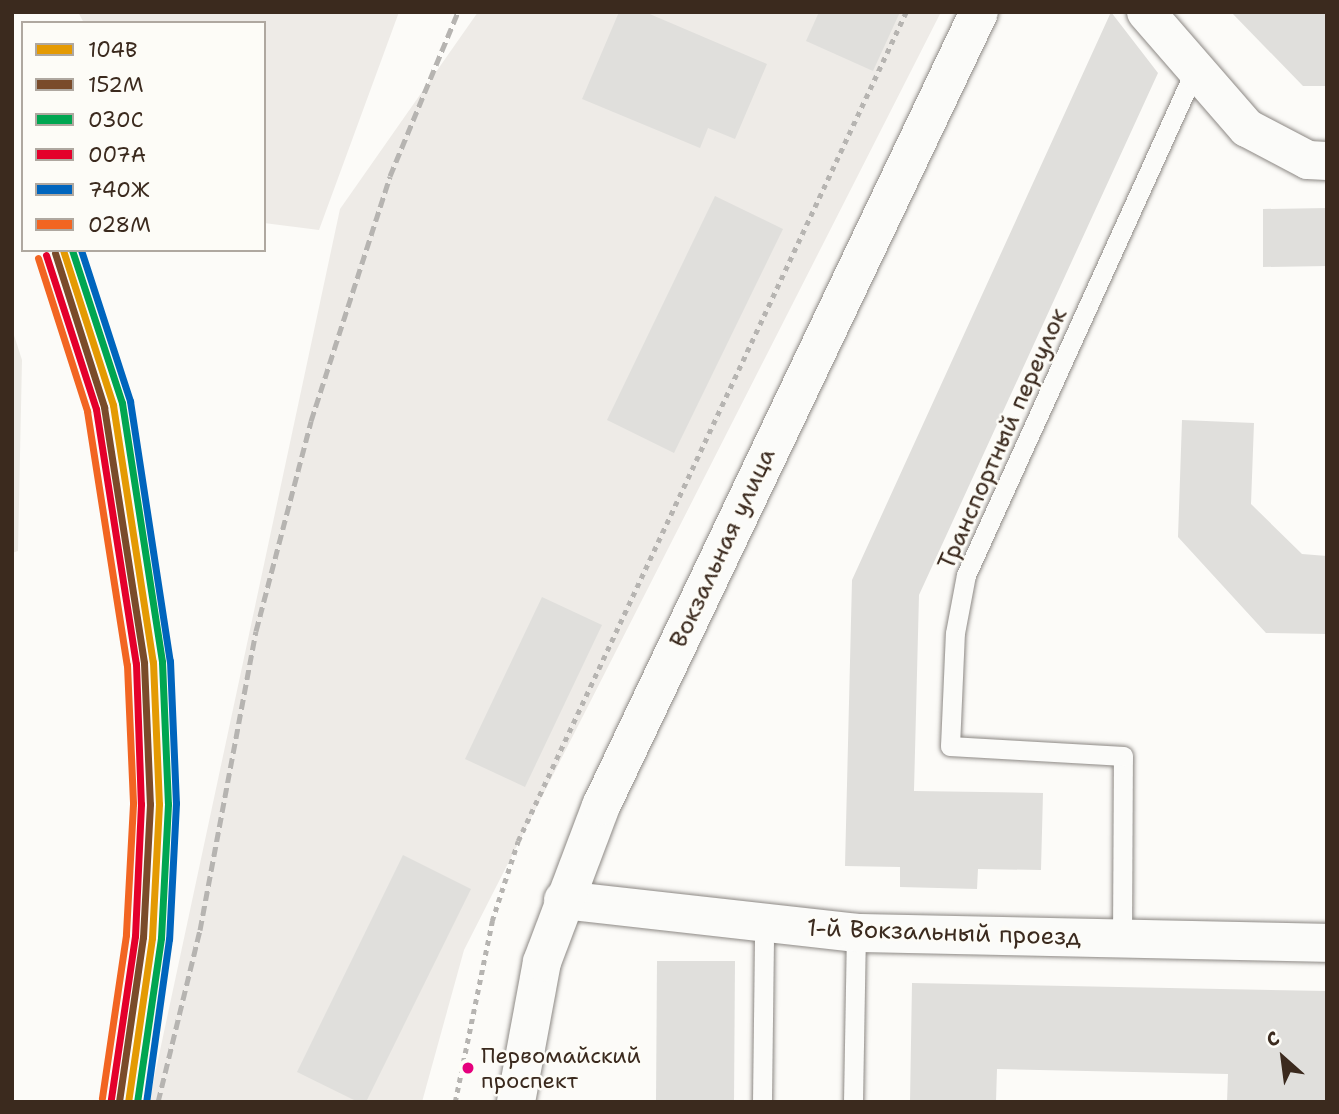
<!DOCTYPE html>
<meta charset="utf-8">
<style>
body{margin:0}
#map{position:relative;width:1339px;height:1114px;overflow:hidden;background:#fcfbf8;font-family:"Shantell Sans",sans-serif}
div>[style]{position:absolute}
[style*='--x']{left:calc(var(--x)*1px);top:calc(var(--y)*1px);width:calc(var(--w)*1px);rotate:calc(var(--a)*1deg)}
.built>*{inset:0;background:#eeebe7}
.green>*{inset:0;background:#edebe6}
.building>*{inset:0;background:#e0dfdc}
.path>*{height:4.5px;margin-top:-2.25px;transform-origin:0;background:repeating-linear-gradient(90deg,#b6b4b1 0 5px,transparent 0 10px)}
.roads{filter:drop-shadow(0 0 2px #8d8985) drop-shadow(0 0 2px #8d8985)}
.service>*{height:19px;margin:-9.5px;padding:0 9.5px;transform-origin:9.5px;border-radius:9.5px;background:#fbfbf9}
.minor>*{height:38px;margin:-19px;padding:0 19px;transform-origin:19px;border-radius:19px;background:#fbfbf9}
.secondary>*{height:38px;margin:-19px;padding:0 19px;transform-origin:19px;border-radius:19px;background:#fbfbf9}
.rail>*{height:5px;margin-top:-2.5px;transform-origin:0;background:repeating-linear-gradient(90deg,#b6b4b1 0 10px,transparent 0 15px)}
.rail-1>*{height:7px;margin:-3.5px;padding:0 3.5px;transform-origin:3.5px;border-radius:3.5px;background:#e49a03}
.rail-2>*{height:7px;margin:-3.5px;padding:0 3.5px;transform-origin:3.5px;border-radius:3.5px;background:#7a4b2a}
.rail-3>*{height:7px;margin:-3.5px;padding:0 3.5px;transform-origin:3.5px;border-radius:3.5px;background:#00a651}
.rail-4>*{height:7px;margin:-3.5px;padding:0 3.5px;transform-origin:3.5px;border-radius:3.5px;background:#e4002b}
.rail-5>*{height:7px;margin:-3.5px;padding:0 3.5px;transform-origin:3.5px;border-radius:3.5px;background:#0065bd}
.rail-6>*{height:7px;margin:-3.5px;padding:0 3.5px;transform-origin:3.5px;border-radius:3.5px;background:#f26522}
.dots>*{width:19px;height:19px;translate:-50% -50%;box-sizing:border-box;border:4px solid #fdfcf7;border-radius:50%}
span{translate:-50% -50%;white-space:nowrap;text-align:center;line-height:1.15;-webkit-text-stroke:5px #fdfcf7;paint-order:stroke}
.bus-label{font-size:22px;color:#3b2a1e}
.left{translate:0 -50%;text-align:left}
.street-label{font-size:24px;color:#3b2a1e}
.frame{position:absolute;inset:0;border:14px solid #3b2a1e;pointer-events:none}
.legend{position:absolute;left:21px;top:21px;width:245px;height:231px;box-sizing:border-box;background:#fdfcf7;border:2px solid #afa8a0;margin:0;padding:9px 12px;list-style:none;font-size:21px;color:#3b2a1e}
.legend li{display:flex;align-items:center;gap:14px;height:35px}
.legend b{width:35px;border:2px solid #afa8a0}
.north{position:absolute;left:1248px;top:1023px;width:70px;height:70px;-webkit-text-stroke:5px #fdfcf7;paint-order:stroke;rotate:332deg;font-size:19px;font-weight:700;line-height:28px;text-align:center;color:#3b2a1e}
.north::after{content:'';display:block;margin:auto;width:24px;height:32px;background:#3b2a1e;clip-path:polygon(50% 0,100% 100%,50% 72%,0 100%)}
</style>
<div id="map">
<div class="built">
<i style="clip-path:polygon(78px 12px,399px 12px,319px 230px,264px 223px,264px 23px,84px 23px)"></i>
<i style="clip-path:polygon(478px 12px,941px 12px,464px 950px,422px 1102px,149px 1102px,340px 209px)"></i>
</div>
<div class="green">
<i style="clip-path:polygon(12px 329px,22px 360px,18px 551px,12px 553px)"></i>
</div>
<div class="building">
<i style="clip-path:polygon(619px 12px,645px 12px,767px 64px,735px 139px,708px 128px,700px 148px,582px 99px)"></i>
<i style="clip-path:polygon(819px 12px,900px 12px,873px 71px,806px 41px)"></i>
<i style="clip-path:polygon(1111px 12px,1158px 73px,919px 595px,914px 791px,1043px 793px,1041px 870px,978px 869px,977px 889px,900px 887px,900px 867px,845px 866px,852px 580px)"></i>
<i style="clip-path:polygon(1231px 12px,1327px 12px,1327px 86px,1303px 86px)"></i>
<i style="clip-path:polygon(715px 196px,783px 229px,674px 453px,607px 420px)"></i>
<i style="clip-path:polygon(1327px 208px,1327px 266px,1263px 267px,1263px 209px)"></i>
<i style="clip-path:polygon(1182px 420px,1254px 423px,1251px 504px,1302px 554px,1327px 556px,1327px 634px,1266px 633px,1178px 537px)"></i>
<i style="clip-path:polygon(542px 597px,602px 625px,525px 787px,465px 759px)"></i>
<i style="clip-path:polygon(403px 855px,471px 889px,366px 1102px,358px 1102px,297px 1072px)"></i>
<i style="clip-path:polygon(657px 961px,735px 961px,734px 1102px,656px 1102px)"></i>
<i style="clip-path:polygon(912px 983px,1327px 991px,1327px 1102px,1227px 1102px,1228px 1074px,997px 1069px,996px 1102px,910px 1102px)"></i>
</div>
<div class="path">
<i style="--x:455;--y:1102;--w:185;--a:-78.4"></i>
<i style="--x:492;--y:921;--w:84;--a:-72"></i>
<i style="--x:518;--y:841;--w:915;--a:-64.92"></i>
</div>
<div class="roads">
<div class="service">
<i style="--x:1122;--y:938;--w:182;--a:-89.7"></i>
<i style="--x:1123;--y:756;--w:173;--a:-176.7"></i>
<i style="--x:950;--y:746;--w:113;--a:-87.5"></i>
<i style="--x:955;--y:633;--w:59;--a:-79.3"></i>
<i style="--x:966;--y:575;--w:554;--a:-65.61"></i>
<i style="--x:762;--y:1102;--w:176;--a:-89.3"></i>
<i style="--x:853;--y:1102;--w:169;--a:-89"></i>
</div>
<div class="minor">
<i style="--x:1146;--y:12;--w:154;--a:49"></i>
<i style="--x:1247;--y:128;--w:69;--a:27.7"></i>
<i style="--x:1308;--y:160;--w:19;--a:3"></i>
<i style="--x:563;--y:900;--w:295;--a:6.4"></i>
<i style="--x:856;--y:933;--w:471;--a:1.2"></i>
</div>
<div class="secondary">
<i style="--x:516;--y:1102;--w:142;--a:-79.5"></i>
<i style="--x:542;--y:962;--w:167;--a:-69.3"></i>
<i style="--x:601;--y:806;--w:879;--a:-64.54"></i>
</div>
</div>
<div class="rail">
<i style="--x:158;--y:1102;--w:177;--a:-76.3"></i>
<i style="--x:200;--y:930;--w:304;--a:-79.4"></i>
<i style="--x:256;--y:631;--w:217;--a:-75.3"></i>
<i style="--x:311;--y:421;--w:257;--a:-72.1"></i>
<i style="--x:390;--y:176;--w:178;--a:-67.5"></i>
</div>
<div class="rail-1">
<i style="--x:63;--y:250;--w:163;--a:72.1"></i>
<i style="--x:113;--y:405;--w:260;--a:81.2"></i>
<i style="--x:153;--y:662;--w:142;--a:87.6"></i>
<i style="--x:159;--y:804;--w:134;--a:93"></i>
<i style="--x:152;--y:938;--w:166;--a:98.3"></i>
</div>
<div class="rail-2">
<i style="--x:55;--y:253;--w:162;--a:72.3"></i>
<i style="--x:104;--y:407;--w:259;--a:81.1"></i>
<i style="--x:144;--y:663;--w:141;--a:87.6"></i>
<i style="--x:150;--y:804;--w:133;--a:93"></i>
<i style="--x:143;--y:937;--w:166;--a:98.3"></i>
</div>
<div class="rail-3">
<i style="--x:72;--y:250;--w:161;--a:71.9"></i>
<i style="--x:122;--y:403;--w:262;--a:81.2"></i>
<i style="--x:162;--y:662;--w:142;--a:87.6"></i>
<i style="--x:168;--y:804;--w:134;--a:93"></i>
<i style="--x:161;--y:938;--w:166;--a:98.3"></i>
</div>
<div class="rail-4">
<i style="--x:46;--y:255;--w:162;--a:72"></i>
<i style="--x:96;--y:409;--w:258;--a:81.1"></i>
<i style="--x:136;--y:664;--w:140;--a:88"></i>
<i style="--x:141;--y:804;--w:132;--a:92.6"></i>
<i style="--x:135;--y:936;--w:165;--a:98.4"></i>
</div>
<div class="rail-5">
<i style="--x:81;--y:250;--w:159;--a:72"></i>
<i style="--x:130;--y:401;--w:263;--a:81.3"></i>
<i style="--x:170;--y:661;--w:142;--a:87.6"></i>
<i style="--x:176;--y:803;--w:136;--a:92.9"></i>
<i style="--x:169;--y:939;--w:165;--a:98"></i>
</div>
<div class="rail-6">
<i style="--x:38;--y:258;--w:161;--a:72.2"></i>
<i style="--x:87;--y:411;--w:257;--a:81.1"></i>
<i style="--x:127;--y:665;--w:139;--a:87.5"></i>
<i style="--x:133;--y:804;--w:131;--a:93.1"></i>
<i style="--x:126;--y:935;--w:165;--a:98.4"></i>
</div>
<div class="dots">
<i style="left:468px;top:1068px;background:#e5007d"></i>
</div>
<div class="bus-label">
<span class="left" style="left:481px;top:1068px">Первомайский<br>проспект</span>
</div>
<div class="street-label">
<span style="left:1003px;top:439px;rotate:-66deg">Транспортный переулок</span>
<span style="left:723px;top:548px;rotate:-65deg">Вокзальная улица</span>
<span style="left:944px;top:933px;rotate:2deg">1-й Вокзальный проезд</span>
</div>
<div class="frame"></div>
<ul class="legend">
<li><b style="height:9px;background:#e49a03"></b>104В</li>
<li><b style="height:9px;background:#7a4b2a"></b>152М</li>
<li><b style="height:9px;background:#00a651"></b>030C</li>
<li><b style="height:9px;background:#e4002b"></b>007А</li>
<li><b style="height:9px;background:#0065bd"></b>740Ж</li>
<li><b style="height:9px;background:#f26522"></b>028М</li>
</ul>
<div class="north">С</div>
</div>
